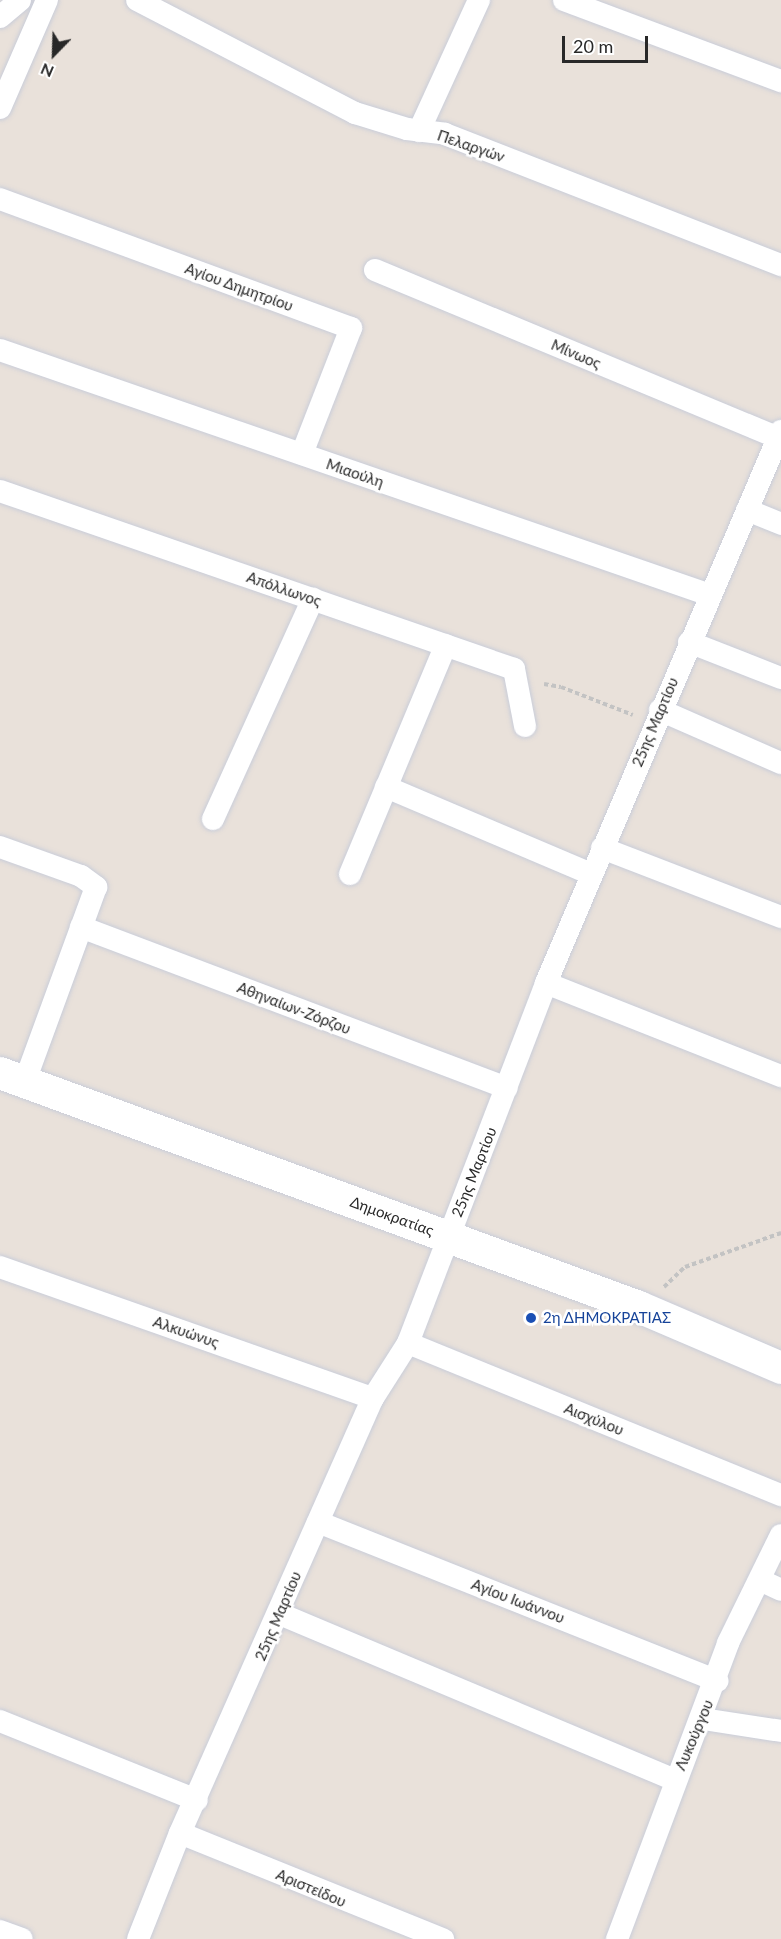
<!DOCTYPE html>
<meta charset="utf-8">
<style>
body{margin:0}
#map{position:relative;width:781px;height:1939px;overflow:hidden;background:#e9e1da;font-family:Lato,sans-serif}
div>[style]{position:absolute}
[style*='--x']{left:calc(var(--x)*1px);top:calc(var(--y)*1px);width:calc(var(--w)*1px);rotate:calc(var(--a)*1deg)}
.path>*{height:4px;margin-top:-2px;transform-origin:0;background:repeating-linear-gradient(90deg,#c3c3c3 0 4.5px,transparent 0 7.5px)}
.roads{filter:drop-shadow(0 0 2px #c9cdd9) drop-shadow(0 0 2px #c9cdd9)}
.street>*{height:22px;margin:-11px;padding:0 11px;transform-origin:11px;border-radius:11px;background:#fff}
.secondary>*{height:32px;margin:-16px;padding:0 16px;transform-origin:16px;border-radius:16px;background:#fff}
.dots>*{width:16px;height:16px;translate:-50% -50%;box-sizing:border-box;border:3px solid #fff;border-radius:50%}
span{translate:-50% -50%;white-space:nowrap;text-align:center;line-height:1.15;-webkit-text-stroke:5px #fff;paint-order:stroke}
.street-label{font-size:15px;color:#282828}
.transit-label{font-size:15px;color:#164399}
.left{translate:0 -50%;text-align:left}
.north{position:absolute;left:24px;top:24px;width:60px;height:60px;-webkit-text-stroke:4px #fff;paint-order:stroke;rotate:203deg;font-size:16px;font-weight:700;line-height:24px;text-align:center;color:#282828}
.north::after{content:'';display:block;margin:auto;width:21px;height:27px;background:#282828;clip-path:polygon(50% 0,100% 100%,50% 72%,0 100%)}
.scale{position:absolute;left:562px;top:36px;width:86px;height:27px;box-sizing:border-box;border:3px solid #282828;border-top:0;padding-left:8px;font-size:18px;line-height:21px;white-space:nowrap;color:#282828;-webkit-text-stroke:4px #fff;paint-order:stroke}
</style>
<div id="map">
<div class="path">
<i style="--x:544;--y:684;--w:17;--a:10"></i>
<i style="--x:561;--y:687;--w:77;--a:21.3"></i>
<i style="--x:664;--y:1287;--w:29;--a:-44"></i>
<i style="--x:685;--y:1267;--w:102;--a:-19.5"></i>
</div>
<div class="roads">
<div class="street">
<i style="--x:137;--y:0;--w:246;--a:27.4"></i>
<i style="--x:355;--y:113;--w:54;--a:17.1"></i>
<i style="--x:407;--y:129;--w:38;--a:7"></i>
<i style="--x:445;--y:134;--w:361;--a:21.3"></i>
<i style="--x:564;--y:0;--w:232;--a:20.5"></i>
<i style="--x:0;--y:17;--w:26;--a:-40"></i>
<i style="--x:0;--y:108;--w:118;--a:-66.5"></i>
<i style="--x:419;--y:131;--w:144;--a:-65.4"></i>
<i style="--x:0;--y:199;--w:374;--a:20.2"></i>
<i style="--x:351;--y:328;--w:135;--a:111.3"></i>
<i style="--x:375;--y:270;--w:437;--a:22.6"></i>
<i style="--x:0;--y:350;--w:751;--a:19.04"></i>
<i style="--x:0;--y:491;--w:544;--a:19.1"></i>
<i style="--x:514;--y:669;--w:58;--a:79.1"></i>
<i style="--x:747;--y:510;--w:37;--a:22"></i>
<i style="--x:689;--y:642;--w:99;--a:21.4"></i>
<i style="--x:660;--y:710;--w:132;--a:23.7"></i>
<i style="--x:386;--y:787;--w:223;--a:23"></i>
<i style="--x:213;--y:819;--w:242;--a:-65.6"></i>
<i style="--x:0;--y:847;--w:86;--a:19.7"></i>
<i style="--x:81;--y:876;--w:19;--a:36"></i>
<i style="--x:96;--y:887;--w:207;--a:110.1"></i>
<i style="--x:602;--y:848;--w:192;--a:21.1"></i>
<i style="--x:350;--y:874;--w:248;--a:-67.3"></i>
<i style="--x:81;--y:927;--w:455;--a:20.7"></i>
<i style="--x:546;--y:983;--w:253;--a:21.6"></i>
<i style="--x:0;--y:1267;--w:395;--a:19.4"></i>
<i style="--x:408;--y:1343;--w:403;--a:22.2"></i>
<i style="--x:318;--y:1522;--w:430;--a:21.7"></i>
<i style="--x:760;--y:1580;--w:23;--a:25"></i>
<i style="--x:280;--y:1614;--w:428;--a:22.8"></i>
<i style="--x:703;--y:1719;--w:79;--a:8.7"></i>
<i style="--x:0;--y:1721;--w:212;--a:21.9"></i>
<i style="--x:180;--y:1833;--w:284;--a:22"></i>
<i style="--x:0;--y:1931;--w:23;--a:20"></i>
<i style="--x:138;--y:1939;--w:114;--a:-68.4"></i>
<i style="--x:180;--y:1833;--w:476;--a:-66.1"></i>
<i style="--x:373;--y:1398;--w:65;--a:-57.5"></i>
<i style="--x:408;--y:1343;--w:386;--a:-69"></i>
<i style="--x:546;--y:983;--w:600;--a:-66.94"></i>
<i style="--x:617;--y:1939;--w:316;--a:-69.4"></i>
<i style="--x:728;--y:1643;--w:120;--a:-63.9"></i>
</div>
<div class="secondary">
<i style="--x:0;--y:1073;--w:680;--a:20.11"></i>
<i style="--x:639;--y:1307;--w:155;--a:23.2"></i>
</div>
</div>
<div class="dots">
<i style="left:531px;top:1318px;background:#1a4fb4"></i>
</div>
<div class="street-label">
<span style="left:471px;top:146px;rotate:19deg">Πελαργών</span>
<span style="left:239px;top:287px;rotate:20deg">Αγίου Δημητρίου</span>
<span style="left:576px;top:354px;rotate:23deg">Μίνωος</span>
<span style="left:355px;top:473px;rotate:19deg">Μιαούλη</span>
<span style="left:284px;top:589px;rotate:19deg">Απόλλωνος</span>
<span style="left:655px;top:722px;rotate:-67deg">25ης Μαρτίου</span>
<span style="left:294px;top:1008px;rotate:21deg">Αθηναίων-Ζόρζου</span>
<span style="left:474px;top:1172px;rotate:-68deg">25ης Μαρτίου</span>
<span style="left:392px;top:1216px;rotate:20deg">Δημοκρατίας</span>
<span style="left:186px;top:1332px;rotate:19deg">Αλκυώνυς</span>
<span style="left:594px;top:1419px;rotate:22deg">Αισχύλου</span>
<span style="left:518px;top:1601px;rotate:21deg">Αγίου Ιωάννου</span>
<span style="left:278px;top:1616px;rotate:-67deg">25ης Μαρτίου</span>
<span style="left:694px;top:1735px;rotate:-67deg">Λυκούργου</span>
<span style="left:311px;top:1888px;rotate:23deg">Αριστείδου</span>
</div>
<div class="transit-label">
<span class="left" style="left:543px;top:1318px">2η ΔΗΜΟΚΡΑΤΙΑΣ</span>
</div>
<div class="north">N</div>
<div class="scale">20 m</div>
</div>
